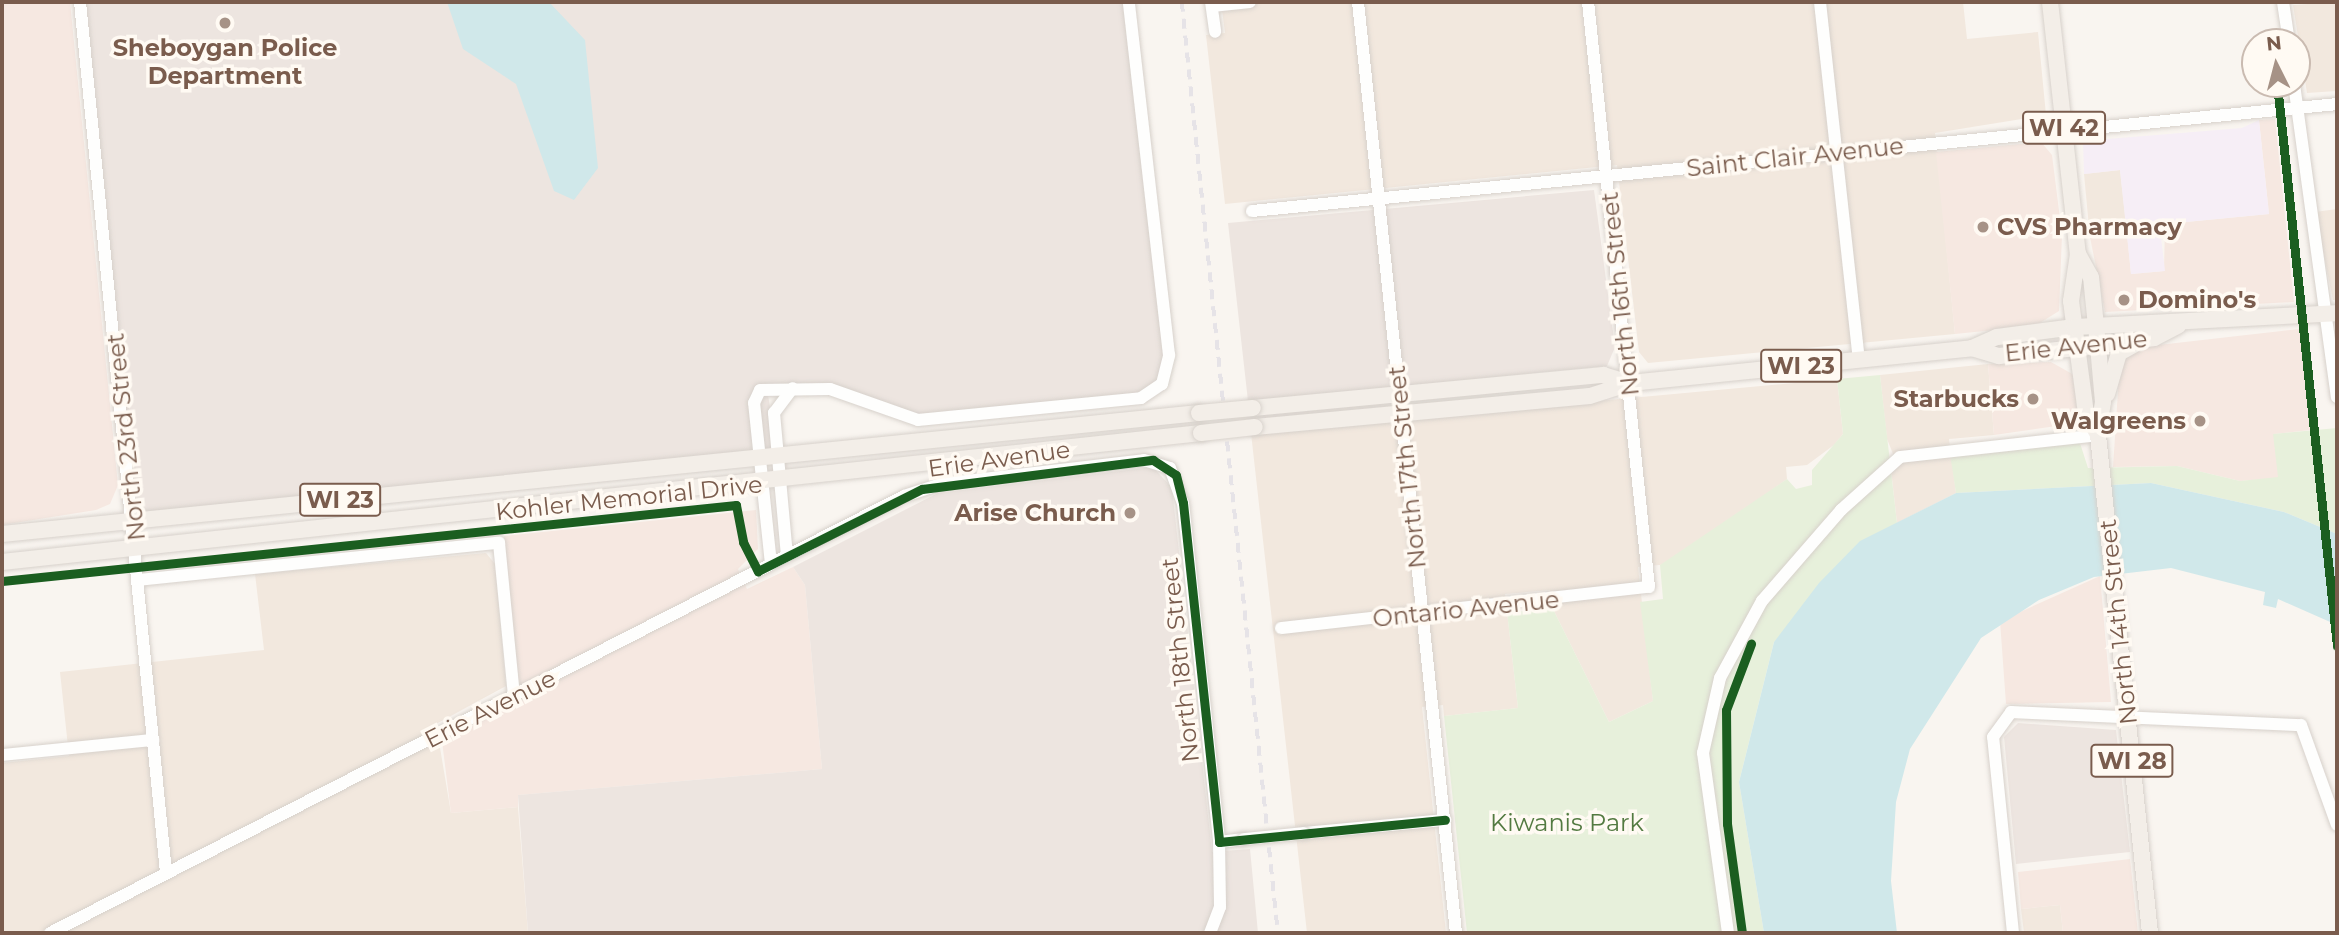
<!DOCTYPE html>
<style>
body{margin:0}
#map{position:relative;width:2339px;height:935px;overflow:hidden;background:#f9f5f0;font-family:Montserrat,sans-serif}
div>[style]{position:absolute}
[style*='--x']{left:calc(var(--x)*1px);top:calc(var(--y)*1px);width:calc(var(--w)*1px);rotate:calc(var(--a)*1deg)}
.residential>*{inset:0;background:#f2e8de}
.commercial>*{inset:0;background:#f6e8e1}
.industrial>*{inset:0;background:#ede5e0}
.education>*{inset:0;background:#f6eef6}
.green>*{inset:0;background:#e7f0db}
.water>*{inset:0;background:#d0e8ea}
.roads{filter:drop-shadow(0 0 2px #d7d1cb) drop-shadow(0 0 2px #d7d1cb)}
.minor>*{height:12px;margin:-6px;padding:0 6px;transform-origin:6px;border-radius:6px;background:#fefefd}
.major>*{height:16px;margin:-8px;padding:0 8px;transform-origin:8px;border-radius:8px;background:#f3eee8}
.rail>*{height:3.5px;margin-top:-1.75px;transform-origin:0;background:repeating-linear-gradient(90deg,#e6e3e7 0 10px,transparent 0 17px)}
.bridges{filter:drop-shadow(0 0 2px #d7d1cb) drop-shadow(0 0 2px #d7d1cb)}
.minor-bridge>*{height:12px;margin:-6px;padding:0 6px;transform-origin:6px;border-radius:6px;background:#fefefd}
.major-bridge>*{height:16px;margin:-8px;padding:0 8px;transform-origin:8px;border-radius:8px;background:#f3eee8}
.cycleway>*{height:9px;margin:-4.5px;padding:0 4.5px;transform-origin:4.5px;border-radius:4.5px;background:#1b5e20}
.dots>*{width:19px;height:19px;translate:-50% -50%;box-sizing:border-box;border:4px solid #fffaf3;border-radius:50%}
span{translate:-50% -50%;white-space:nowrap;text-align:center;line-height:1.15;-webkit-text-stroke:7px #fffaf3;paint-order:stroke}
.shield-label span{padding:2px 5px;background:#fffaf3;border:2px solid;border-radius:5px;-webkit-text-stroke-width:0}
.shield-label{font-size:23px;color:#7a5c4d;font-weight:700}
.poi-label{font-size:24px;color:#7a5c4d;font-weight:700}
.left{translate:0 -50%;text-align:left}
.right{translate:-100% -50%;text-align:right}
.street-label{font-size:24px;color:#7a5c4d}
.park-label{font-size:24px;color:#537a41}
.frame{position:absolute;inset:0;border:4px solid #7a5c4d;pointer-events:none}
.north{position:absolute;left:2241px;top:28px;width:70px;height:70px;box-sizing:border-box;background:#fffaf3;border:2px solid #cabbb1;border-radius:50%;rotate:354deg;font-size:19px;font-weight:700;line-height:28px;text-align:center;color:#7a5c4d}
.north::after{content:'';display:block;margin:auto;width:24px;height:32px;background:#a69286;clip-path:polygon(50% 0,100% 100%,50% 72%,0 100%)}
</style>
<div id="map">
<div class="residential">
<i style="clip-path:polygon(1221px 2px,1963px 2px,1967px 39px,2038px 32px,2046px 115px,1935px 133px,1955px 334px,1648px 363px,1639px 352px,1617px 165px,1225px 204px,1206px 35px,1225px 33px)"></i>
<i style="clip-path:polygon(2337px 2px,2337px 91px,2307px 93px,2293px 5px)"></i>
<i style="clip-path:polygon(2120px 170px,2127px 233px,2090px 237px,2084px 174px)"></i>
<i style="clip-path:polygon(2337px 209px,2337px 300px,2333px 300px,2315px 212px)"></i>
<i style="clip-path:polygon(1988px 364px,1994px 435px,1949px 439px,1956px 493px,1897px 523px,1891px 470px,1898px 466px,1887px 439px,1880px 375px)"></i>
<i style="clip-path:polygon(1837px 379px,1843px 434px,1834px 445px,1807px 465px,1786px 467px,1787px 479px,1670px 564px,1638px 567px,1653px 701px,1609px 722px,1553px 609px,1550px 590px,1505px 594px,1518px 708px,1444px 716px,1443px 705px,1422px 707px,1446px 933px,1307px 933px,1251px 433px)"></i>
<i style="clip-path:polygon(486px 553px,495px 564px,506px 686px,436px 724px,451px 813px,518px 807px,528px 933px,2px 933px,2px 763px,69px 756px,60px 672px,264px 650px,255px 574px)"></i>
<i style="clip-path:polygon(2060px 905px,2063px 933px,2024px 933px,2021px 909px)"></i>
</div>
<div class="commercial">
<i style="clip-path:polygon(2px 2px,70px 2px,118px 485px,110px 504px,96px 510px,2px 525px)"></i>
<i style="clip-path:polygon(2275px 119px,2294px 302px,2105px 312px,2090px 237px,2127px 233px,2131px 274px,2164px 271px,2165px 224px,2269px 214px,2259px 120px)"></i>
<i style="clip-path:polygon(2041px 142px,2052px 155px,2062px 235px,2059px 311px,2035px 326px,1955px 334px,1936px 152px)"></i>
<i style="clip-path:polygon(2300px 329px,2310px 430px,2274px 434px,2279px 478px,2240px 481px,2177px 466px,2113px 467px,2120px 361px,2141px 347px)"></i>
<i style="clip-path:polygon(2051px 362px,2074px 375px,2078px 423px,1994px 435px,1988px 364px)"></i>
<i style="clip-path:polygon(756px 510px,758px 549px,738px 569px,747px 589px,793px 567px,805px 585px,822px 769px,518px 795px,518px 807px,451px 813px,442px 741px,520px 702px,504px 536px)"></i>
<i style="clip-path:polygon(2100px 576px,2111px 702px,2006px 704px,2000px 621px)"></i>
<i style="clip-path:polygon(2130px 859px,2138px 933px,2063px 933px,2060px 905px,2021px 909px,2018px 872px)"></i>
</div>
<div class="industrial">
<i style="clip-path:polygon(80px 2px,1129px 2px,1170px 356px,1150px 394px,918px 420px,839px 392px,768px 395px,778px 456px,136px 520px)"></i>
<i style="clip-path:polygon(1594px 190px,1615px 347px,1607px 366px,1248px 401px,1228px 223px)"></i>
<i style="clip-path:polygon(1153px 467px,1172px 488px,1212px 852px,1250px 849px,1258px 933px,528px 933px,518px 795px,822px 769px,805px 585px,793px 567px,938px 493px)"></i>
<i style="clip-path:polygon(2018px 723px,2116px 730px,2130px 852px,2016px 864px,2004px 737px)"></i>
</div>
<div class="education">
<i style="clip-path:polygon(2259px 120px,2269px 214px,2165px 224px,2160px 229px,2165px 271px,2131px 274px,2120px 170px,2084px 174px,2083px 141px,2242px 128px)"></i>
</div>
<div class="green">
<i style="clip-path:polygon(1880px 375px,1897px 523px,1774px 642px,1739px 782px,1764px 933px,1467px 933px,1444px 716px,1518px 708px,1507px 612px,1553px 609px,1609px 722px,1653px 701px,1640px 602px,1663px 599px,1660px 565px,1787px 479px,1796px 489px,1812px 485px,1812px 470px,1843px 434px,1837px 379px)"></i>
<i style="clip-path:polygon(2337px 428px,2337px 534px,2284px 512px,2151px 483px,1956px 493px,1950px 454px,2080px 443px,2088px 468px,2177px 466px,2240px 481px,2278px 477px,2273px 434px)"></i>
</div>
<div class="water">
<i style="clip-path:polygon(447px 2px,549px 2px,585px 40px,598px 168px,574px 200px,554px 191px,516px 84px,463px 49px)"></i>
<i style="clip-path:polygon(2151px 483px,2284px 512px,2337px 534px,2337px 625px,2278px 599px,2276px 608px,2263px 605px,2265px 592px,2171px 568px,2094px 577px,2039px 600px,1981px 638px,1910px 749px,1896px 802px,1891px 881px,1897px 933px,1764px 933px,1739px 782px,1774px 642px,1819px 583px,1860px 541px,1956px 493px)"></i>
</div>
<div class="roads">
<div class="minor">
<i style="--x:80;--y:2;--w:875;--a:84.36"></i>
<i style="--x:1211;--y:2;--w:30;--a:82"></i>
<i style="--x:1358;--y:2;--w:936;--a:83.99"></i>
<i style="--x:1820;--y:2;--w:360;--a:83.8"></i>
<i style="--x:2283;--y:2;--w:40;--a:81.5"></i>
<i style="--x:1212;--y:6;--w:38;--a:-6"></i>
<i style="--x:2294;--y:84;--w:316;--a:82.2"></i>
<i style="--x:1252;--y:211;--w:1090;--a:-5.63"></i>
<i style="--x:787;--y:556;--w:144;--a:-95.2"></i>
<i style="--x:774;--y:413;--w:31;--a:-53"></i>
<i style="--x:771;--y:564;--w:162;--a:-96"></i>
<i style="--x:754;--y:403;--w:14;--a:-65"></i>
<i style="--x:760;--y:390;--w:70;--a:-0.8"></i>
<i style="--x:830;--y:389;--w:93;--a:19.4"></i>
<i style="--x:918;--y:420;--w:224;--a:-5.6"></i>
<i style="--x:1141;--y:398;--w:25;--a:-34"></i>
<i style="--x:1162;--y:384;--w:30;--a:-76"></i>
<i style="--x:1169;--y:355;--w:355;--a:-96.5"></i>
<i style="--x:138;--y:580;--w:363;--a:-5.9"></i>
<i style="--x:499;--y:543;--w:154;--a:84.4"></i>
<i style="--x:1281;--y:628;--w:370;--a:-6.4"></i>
<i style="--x:1649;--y:587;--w:588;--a:-95.95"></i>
<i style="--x:2;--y:755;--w:152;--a:-5.7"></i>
<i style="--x:1304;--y:833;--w:142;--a:-5.3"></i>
<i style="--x:1219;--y:842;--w:25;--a:-7"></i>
<i style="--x:50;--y:933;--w:959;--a:-27.1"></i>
<i style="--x:904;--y:496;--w:39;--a:-18"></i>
<i style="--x:941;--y:484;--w:204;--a:-6.7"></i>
<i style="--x:1144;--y:460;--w:27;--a:17"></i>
<i style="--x:1170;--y:468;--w:37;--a:70"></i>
<i style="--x:1183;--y:503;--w:341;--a:83.9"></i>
<i style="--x:1219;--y:842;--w:65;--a:89.1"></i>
<i style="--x:1220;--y:907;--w:28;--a:111"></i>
<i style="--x:1728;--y:933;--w:182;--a:-97.9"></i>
<i style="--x:1703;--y:753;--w:77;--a:-77.2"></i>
<i style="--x:1720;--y:678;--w:88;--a:-61.4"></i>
<i style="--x:1762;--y:601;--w:121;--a:-49"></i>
<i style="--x:1841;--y:510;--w:79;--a:-41.9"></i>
<i style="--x:1900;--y:457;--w:199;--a:-6.3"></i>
<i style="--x:2013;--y:933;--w:197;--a:-95.8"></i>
<i style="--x:1993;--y:737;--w:31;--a:-54"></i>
<i style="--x:2011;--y:712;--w:290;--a:2.6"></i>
<i style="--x:2301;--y:725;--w:106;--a:70.2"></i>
</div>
<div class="major">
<i style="--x:2050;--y:2;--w:254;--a:83.7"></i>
<i style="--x:2078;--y:254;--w:48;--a:98.5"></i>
<i style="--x:2071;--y:301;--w:113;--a:82.4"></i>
<i style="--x:2086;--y:413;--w:25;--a:61"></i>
<i style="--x:2078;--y:254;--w:26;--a:61"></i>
<i style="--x:2091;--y:277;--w:69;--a:84.2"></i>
<i style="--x:2098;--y:346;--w:56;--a:84.9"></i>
<i style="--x:2103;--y:402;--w:33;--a:99"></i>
<i style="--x:2098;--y:435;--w:501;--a:84.04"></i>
<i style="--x:1972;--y:348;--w:28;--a:17"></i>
<i style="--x:1999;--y:356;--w:78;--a:-5.9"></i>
<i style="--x:2077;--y:348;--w:78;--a:-7.4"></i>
<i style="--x:2154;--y:338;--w:27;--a:-27"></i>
<i style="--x:2107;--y:394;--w:43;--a:-73.7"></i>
<i style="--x:2119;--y:353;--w:18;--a:-29"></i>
<i style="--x:1253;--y:408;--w:352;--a:-5.4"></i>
<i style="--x:1603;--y:375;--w:28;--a:17"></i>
<i style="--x:1255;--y:427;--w:336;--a:-5.3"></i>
<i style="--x:1590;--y:396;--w:42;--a:-18"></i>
<i style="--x:1630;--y:383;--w:344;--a:-5.8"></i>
<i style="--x:1972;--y:348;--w:27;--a:-24"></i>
<i style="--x:1997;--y:337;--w:78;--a:-7.4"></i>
<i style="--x:2074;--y:327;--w:263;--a:-3"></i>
<i style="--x:2;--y:534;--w:1203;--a:-5.77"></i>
<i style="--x:2;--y:562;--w:1206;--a:-6.14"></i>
</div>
</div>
<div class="rail">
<i style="--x:1182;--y:2;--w:936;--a:84.11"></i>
</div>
<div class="bridges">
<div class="minor-bridge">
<i style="--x:1244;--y:839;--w:60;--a:-5.7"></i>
</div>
<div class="major-bridge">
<i style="--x:1199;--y:413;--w:54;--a:-5.3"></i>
<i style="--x:1201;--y:433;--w:54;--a:-6.3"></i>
</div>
</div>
<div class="cycleway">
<i style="--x:2277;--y:84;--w:565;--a:83.91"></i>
<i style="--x:2;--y:581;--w:738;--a:-5.91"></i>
<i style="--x:736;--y:505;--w:38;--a:79"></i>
<i style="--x:743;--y:542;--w:33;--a:63"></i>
<i style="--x:758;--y:571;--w:183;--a:-26.6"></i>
<i style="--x:922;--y:489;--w:233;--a:-7.2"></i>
<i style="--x:1153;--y:460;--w:27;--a:33"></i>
<i style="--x:1176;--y:475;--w:29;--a:76"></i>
<i style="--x:1183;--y:503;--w:341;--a:83.9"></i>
<i style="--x:1219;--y:842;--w:227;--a:-5.6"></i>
<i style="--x:1742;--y:933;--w:110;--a:-97.8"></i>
<i style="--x:1727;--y:824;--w:114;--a:-90.5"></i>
<i style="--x:1726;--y:710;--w:71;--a:-69.3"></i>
</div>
<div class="dots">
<i style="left:225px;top:23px;background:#a69286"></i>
<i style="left:1983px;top:227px;background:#a69286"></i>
<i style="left:2124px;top:300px;background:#a69286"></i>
<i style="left:2033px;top:399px;background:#a69286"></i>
<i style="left:2200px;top:421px;background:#a69286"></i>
<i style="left:1130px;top:513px;background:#a69286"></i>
</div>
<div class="shield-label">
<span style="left:2064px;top:128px">WI 42</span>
<span style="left:1801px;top:366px">WI 23</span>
<span style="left:340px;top:500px">WI 23</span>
<span style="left:2132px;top:761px">WI 28</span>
</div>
<div class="poi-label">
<span style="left:225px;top:62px">Sheboygan Police<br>Department</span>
<span class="left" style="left:1997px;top:227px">CVS Pharmacy</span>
<span class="left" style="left:2138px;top:300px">Domino's</span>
<span class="right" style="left:2019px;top:399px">Starbucks</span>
<span class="right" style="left:2186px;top:421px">Walgreens</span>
<span class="right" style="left:1116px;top:513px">Arise Church</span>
</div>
<div class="street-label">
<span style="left:1795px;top:157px;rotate:-6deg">Saint Clair Avenue</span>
<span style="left:1620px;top:294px;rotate:-96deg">North 16th Street</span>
<span style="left:2076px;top:346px;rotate:-6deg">Erie Avenue</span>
<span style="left:126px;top:437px;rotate:-96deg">North 23rd Street</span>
<span style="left:999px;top:459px;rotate:-8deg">Erie Avenue</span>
<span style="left:1407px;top:467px;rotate:-96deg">North 17th Street</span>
<span style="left:629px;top:498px;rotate:-6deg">Kohler Memorial Drive</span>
<span style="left:1466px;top:609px;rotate:-6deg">Ontario Avenue</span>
<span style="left:2118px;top:622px;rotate:-96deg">North 14th Street</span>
<span style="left:1180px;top:660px;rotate:-96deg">North 18th Street</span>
<span style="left:490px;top:709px;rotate:-27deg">Erie Avenue</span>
</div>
<div class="park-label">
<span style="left:1567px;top:823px">Kiwanis Park</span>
</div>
<div class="frame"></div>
<div class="north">N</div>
</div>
